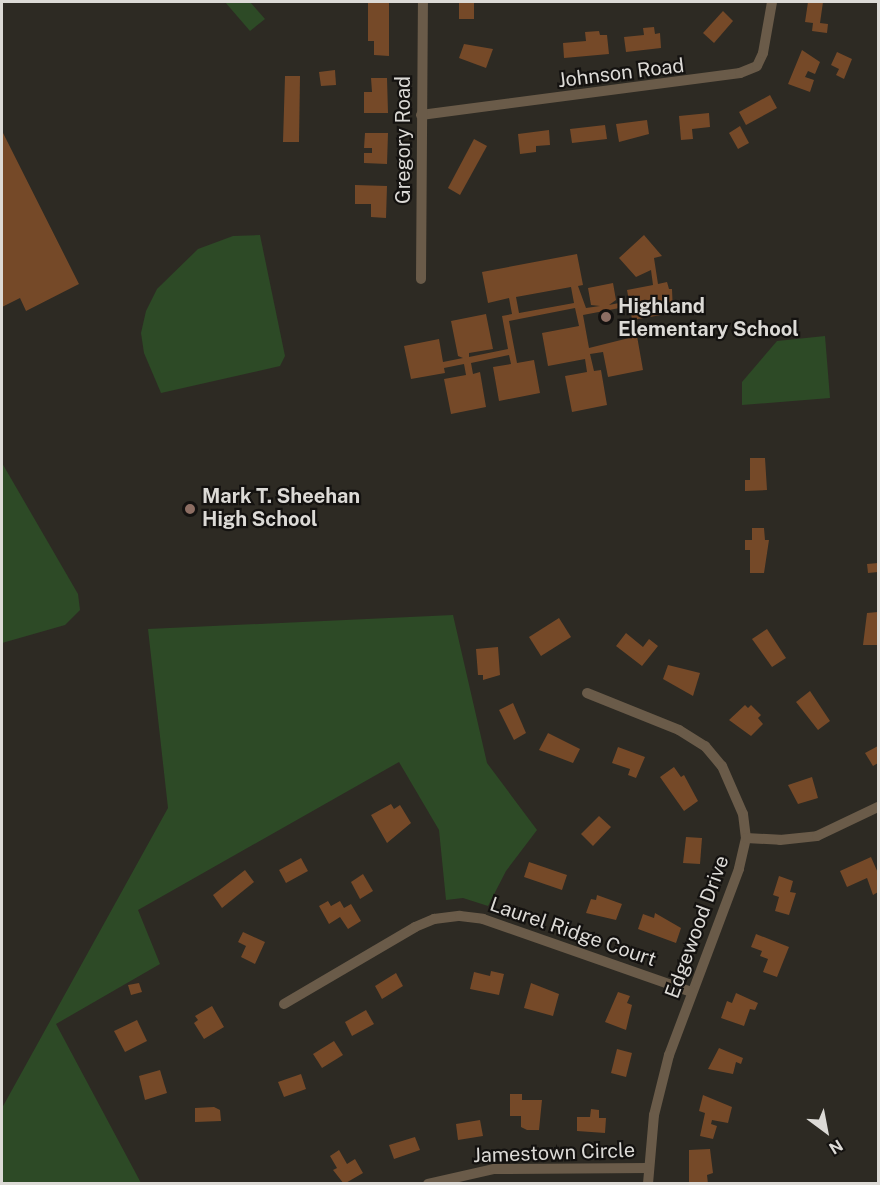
<!DOCTYPE html>
<style>
body{margin:0}
#map{position:relative;width:880px;height:1185px;overflow:hidden;background:#2d2a23;font-family:"Public Sans",sans-serif}
div>[style]{position:absolute}
[style*='--x']{left:calc(var(--x)*1px);top:calc(var(--y)*1px);width:calc(var(--w)*1px);rotate:calc(var(--a)*1deg)}
.green>*{inset:0;background:#2d4a26}
.building>*{inset:0;background:#754928}
.minor>*{height:10px;margin:-5px;padding:0 5px;transform-origin:5px;border-radius:5px;background:#6a5b49}
.dots>*{width:16px;height:16px;translate:-50% -50%;box-sizing:border-box;border:3px solid #141210;border-radius:50%}
span{translate:-50% -50%;white-space:nowrap;text-align:center;line-height:1.15;-webkit-text-stroke:4.5px #141210;paint-order:stroke}
.street-label{font-size:20px;color:#dcdad6}
.poi-label{font-size:20px;color:#dcdad6;font-weight:700}
.left{translate:0 -50%;text-align:left}
.frame{position:absolute;inset:0;border:3px solid #dcdad6;pointer-events:none}
.north{position:absolute;left:796px;top:1101px;width:60px;height:60px;-webkit-text-stroke:4px #141210;paint-order:stroke;rotate:148deg;font-size:16px;font-weight:700;line-height:24px;text-align:center;color:#dcdad6}
.north::after{content:'';display:block;margin:auto;width:21px;height:27px;background:#dcdad6;clip-path:polygon(50% 0,100% 100%,50% 72%,0 100%)}
</style>
<div id="map">
<div class="green">
<i style="clip-path:polygon(225px 2px,250px 2px,265px 19px,250px 31px)"></i>
<i style="clip-path:polygon(260px 235px,285px 356px,280px 366px,161px 393px,144px 353px,141px 333px,146px 311px,157px 289px,198px 249px,233px 236px)"></i>
<i style="clip-path:polygon(825px 336px,830px 398px,742px 405px,742px 382px,777px 341px)"></i>
<i style="clip-path:polygon(2px 463px,78px 594px,80px 610px,65px 625px,2px 643px)"></i>
<i style="clip-path:polygon(453px 615px,487px 763px,537px 830px,506px 871px,488px 906px,463px 898px,446px 900px,439px 830px,399px 762px,138px 910px,160px 964px,56px 1024px,141px 1183px,2px 1183px,2px 1108px,168px 808px,148px 629px)"></i>
</div>
<div class="building">
<i style="clip-path:polygon(368px 2px,389px 2px,389px 56px,374px 55px,374px 41px,368px 41px)"></i>
<i style="clip-path:polygon(459px 2px,474px 2px,474px 19px,459px 19px)"></i>
<i style="clip-path:polygon(808px 2px,823px 2px,820px 23px,828px 24px,827px 33px,812px 31px,813px 23px,805px 22px)"></i>
<i style="clip-path:polygon(723px 11px,733px 21px,714px 43px,703px 33px)"></i>
<i style="clip-path:polygon(654px 27px,655px 34px,660px 33px,661px 48px,626px 52px,624px 37px,644px 35px,643px 28px)"></i>
<i style="clip-path:polygon(599px 31px,600px 35px,607px 35px,609px 54px,564px 58px,563px 43px,586px 41px,585px 32px)"></i>
<i style="clip-path:polygon(464px 44px,493px 49px,486px 68px,459px 58px)"></i>
<i style="clip-path:polygon(802px 50px,820px 62px,815px 74px,808px 71px,805px 77px,814px 80px,810px 92px,788px 84px)"></i>
<i style="clip-path:polygon(837px 52px,852px 59px,844px 79px,836px 75px,839px 69px,831px 65px)"></i>
<i style="clip-path:polygon(335px 70px,336px 85px,321px 86px,319px 72px)"></i>
<i style="clip-path:polygon(285px 76px,300px 76px,299px 142px,283px 142px)"></i>
<i style="clip-path:polygon(371px 78px,387px 78px,388px 113px,364px 113px,364px 92px,372px 92px)"></i>
<i style="clip-path:polygon(770px 95px,777px 108px,746px 125px,739px 112px)"></i>
<i style="clip-path:polygon(709px 113px,710px 127px,692px 129px,693px 139px,681px 140px,679px 116px)"></i>
<i style="clip-path:polygon(647px 120px,649px 134px,619px 142px,616px 124px)"></i>
<i style="clip-path:polygon(605px 125px,607px 139px,572px 143px,570px 129px)"></i>
<i style="clip-path:polygon(740px 126px,749px 143px,738px 149px,729px 133px)"></i>
<i style="clip-path:polygon(549px 130px,550px 145px,536px 146px,536px 152px,520px 154px,518px 134px)"></i>
<i style="clip-path:polygon(2px 131px,79px 284px,26px 311px,20px 298px,2px 307px)"></i>
<i style="clip-path:polygon(365px 133px,388px 133px,387px 164px,364px 163px,364px 153px,372px 153px,372px 148px,364px 148px)"></i>
<i style="clip-path:polygon(474px 139px,487px 146px,460px 195px,448px 188px)"></i>
<i style="clip-path:polygon(355px 185px,387px 186px,386px 218px,371px 217px,371px 204px,355px 204px)"></i>
<i style="clip-path:polygon(evenodd,644px 235px,662px 256px,654px 258px,658px 284px,667px 282px,669px 289px,672px 289px,673px 313px,632px 320px,630px 306px,583px 315px,589px 348px,637px 336px,643px 370px,608px 377px,603px 352px,590px 354px,594px 371px,601px 370px,607px 405px,572px 412px,565px 376px,587px 372px,585px 359px,548px 366px,542px 333px,579px 326px,575px 308px,509px 321px,517px 363px,534px 360px,540px 393px,499px 401px,493px 367px,511px 364px,509px 355px,471px 363px,473px 374px,480px 372px,486px 407px,451px 414px,444px 379px,466px 375px,464px 364px,444px 368px,445px 373px,411px 379px,404px 346px,439px 339px,443px 362px,463px 358px,458px 356px,451px 321px,486px 314px,493px 349px,469px 353px,469px 357px,508px 349px,502px 316px,512px 314px,509px 298px,488px 303px,482px 272px,577px 254px,583px 285px,578px 286px,586px 308px,600px 306px,591px 305px,588px 288px,613px 283px,616px 300px,609px 305px,629px 301px,627px 290px,653px 285px,651px 270px,636px 277px,619px 258px,644px 235px,571px 287px,574px 303px,519px 313px,516px 297px,571px 287px)"></i>
<i style="clip-path:polygon(750px 458px,765px 458px,767px 490px,745px 491px,745px 480px,750px 480px)"></i>
<i style="clip-path:polygon(752px 528px,764px 528px,765px 540px,769px 540px,764px 573px,750px 573px,750px 550px,745px 550px,745px 540px,752px 540px)"></i>
<i style="clip-path:polygon(878px 563px,878px 572px,868px 573px,867px 564px)"></i>
<i style="clip-path:polygon(878px 612px,878px 645px,863px 645px,867px 613px)"></i>
<i style="clip-path:polygon(559px 618px,571px 637px,541px 656px,529px 637px)"></i>
<i style="clip-path:polygon(767px 629px,786px 658px,772px 667px,752px 639px)"></i>
<i style="clip-path:polygon(626px 633px,643px 647px,649px 639px,658px 646px,642px 666px,616px 646px)"></i>
<i style="clip-path:polygon(498px 647px,500px 675px,483px 680px,483px 675px,478px 675px,476px 649px)"></i>
<i style="clip-path:polygon(668px 665px,700px 673px,693px 696px,663px 679px)"></i>
<i style="clip-path:polygon(810px 691px,830px 721px,818px 730px,796px 702px)"></i>
<i style="clip-path:polygon(513px 703px,526px 733px,514px 740px,499px 710px)"></i>
<i style="clip-path:polygon(745px 705px,748px 708px,751px 705px,761px 715px,758px 718px,763px 724px,751px 736px,729px 720px)"></i>
<i style="clip-path:polygon(548px 733px,580px 749px,573px 763px,539px 750px)"></i>
<i style="clip-path:polygon(878px 746px,878px 763px,873px 766px,865px 753px)"></i>
<i style="clip-path:polygon(618px 747px,645px 757px,636px 778px,628px 775px,630px 769px,612px 763px)"></i>
<i style="clip-path:polygon(674px 767px,681px 777px,684px 775px,698px 801px,684px 811px,660px 777px)"></i>
<i style="clip-path:polygon(812px 777px,818px 798px,798px 804px,788px 785px)"></i>
<i style="clip-path:polygon(391px 804px,394px 809px,400px 805px,411px 823px,387px 843px,371px 815px)"></i>
<i style="clip-path:polygon(599px 816px,611px 827px,593px 846px,581px 834px)"></i>
<i style="clip-path:polygon(686px 837px,702px 838px,700px 864px,683px 863px)"></i>
<i style="clip-path:polygon(871px 857px,878px 873px,878px 892px,873px 895px,867px 878px,847px 887px,840px 871px)"></i>
<i style="clip-path:polygon(301px 858px,308px 871px,286px 883px,279px 870px)"></i>
<i style="clip-path:polygon(529px 862px,567px 875px,562px 890px,524px 877px)"></i>
<i style="clip-path:polygon(245px 870px,254px 882px,222px 908px,213px 895px)"></i>
<i style="clip-path:polygon(363px 874px,373px 891px,360px 899px,351px 882px)"></i>
<i style="clip-path:polygon(779px 876px,793px 881px,790px 892px,796px 893px,789px 915px,775px 911px,779px 897px,773px 895px)"></i>
<i style="clip-path:polygon(597px 895px,622px 904px,616px 920px,586px 913px,591px 899px,596px 900px)"></i>
<i style="clip-path:polygon(328px 901px,331px 906px,340px 901px,344px 908px,351px 904px,361px 921px,348px 929px,340px 917px,329px 924px,319px 906px)"></i>
<i style="clip-path:polygon(655px 913px,681px 928px,676px 943px,638px 929px,643px 914px,654px 918px)"></i>
<i style="clip-path:polygon(243px 932px,265px 942px,255px 964px,241px 957px,246px 946px,238px 942px)"></i>
<i style="clip-path:polygon(756px 934px,789px 947px,777px 977px,763px 972px,768px 959px,760px 956px,762px 951px,751px 947px)"></i>
<i style="clip-path:polygon(491px 971px,504px 974px,499px 995px,470px 989px,474px 972px,490px 976px)"></i>
<i style="clip-path:polygon(396px 973px,403px 986px,382px 999px,375px 986px)"></i>
<i style="clip-path:polygon(139px 983px,142px 992px,131px 995px,128px 985px)"></i>
<i style="clip-path:polygon(531px 983px,559px 994px,553px 1016px,524px 1008px)"></i>
<i style="clip-path:polygon(618px 992px,630px 996px,627px 1003px,632px 1005px,626px 1030px,605px 1022px)"></i>
<i style="clip-path:polygon(736px 993px,758px 1003px,755px 1010px,750px 1009px,744px 1026px,721px 1018px,727px 1001px,732px 1003px)"></i>
<i style="clip-path:polygon(212px 1006px,224px 1027px,204px 1039px,194px 1023px,198px 1020px,195px 1016px)"></i>
<i style="clip-path:polygon(366px 1010px,374px 1024px,352px 1036px,345px 1022px)"></i>
<i style="clip-path:polygon(137px 1020px,147px 1041px,125px 1052px,114px 1031px)"></i>
<i style="clip-path:polygon(334px 1041px,343px 1055px,322px 1068px,313px 1054px)"></i>
<i style="clip-path:polygon(719px 1048px,743px 1058px,741px 1064px,736px 1062px,733px 1074px,708px 1069px)"></i>
<i style="clip-path:polygon(617px 1049px,632px 1053px,626px 1077px,611px 1073px)"></i>
<i style="clip-path:polygon(160px 1070px,167px 1093px,145px 1100px,139px 1076px)"></i>
<i style="clip-path:polygon(301px 1074px,306px 1089px,284px 1097px,278px 1082px)"></i>
<i style="clip-path:polygon(510px 1094px,522px 1094px,522px 1100px,542px 1100px,539px 1130px,527px 1130px,521px 1127px,521px 1116px,510px 1116px)"></i>
<i style="clip-path:polygon(703px 1095px,732px 1107px,728px 1123px,712px 1120px,711px 1124px,717px 1126px,713px 1139px,700px 1136px,705px 1113px,699px 1111px)"></i>
<i style="clip-path:polygon(214px 1107px,220px 1110px,221px 1121px,195px 1122px,195px 1108px)"></i>
<i style="clip-path:polygon(591px 1109px,599px 1110px,599px 1118px,606px 1118px,605px 1133px,577px 1131px,577px 1117px,590px 1117px)"></i>
<i style="clip-path:polygon(480px 1120px,483px 1136px,458px 1140px,456px 1124px)"></i>
<i style="clip-path:polygon(415px 1137px,420px 1150px,394px 1159px,389px 1145px)"></i>
<i style="clip-path:polygon(710px 1149px,713px 1173px,707px 1175px,708px 1184px,689px 1184px,689px 1150px)"></i>
<i style="clip-path:polygon(339px 1150px,347px 1164px,355px 1159px,363px 1173px,344px 1184px,333px 1170px,337px 1168px,330px 1156px)"></i>
</div>
<div class="minor">
<i style="--x:421;--y:115;--w:322;--a:-7.5"></i>
<i style="--x:740;--y:73;--w:18;--a:-22"></i>
<i style="--x:757;--y:66;--w:14;--a:-65"></i>
<i style="--x:763;--y:53;--w:52;--a:-80"></i>
<i style="--x:421;--y:279;--w:277;--a:-89.6"></i>
<i style="--x:587;--y:693;--w:99;--a:21.9"></i>
<i style="--x:679;--y:730;--w:31;--a:32"></i>
<i style="--x:705;--y:746;--w:26;--a:50"></i>
<i style="--x:722;--y:766;--w:52;--a:66.4"></i>
<i style="--x:743;--y:814;--w:24;--a:83"></i>
<i style="--x:746;--y:838;--w:32;--a:103"></i>
<i style="--x:739;--y:869;--w:199;--a:110.6"></i>
<i style="--x:669;--y:1055;--w:62;--a:104"></i>
<i style="--x:654;--y:1115;--w:69;--a:95"></i>
<i style="--x:746;--y:838;--w:34;--a:3"></i>
<i style="--x:780;--y:840;--w:37;--a:-6"></i>
<i style="--x:817;--y:836;--w:68;--a:-25.4"></i>
<i style="--x:284;--y:1004;--w:152;--a:-30.4"></i>
<i style="--x:415;--y:927;--w:21;--a:-23"></i>
<i style="--x:434;--y:919;--w:26;--a:-7"></i>
<i style="--x:460;--y:916;--w:23;--a:7"></i>
<i style="--x:483;--y:919;--w:221;--a:19.3"></i>
<i style="--x:428;--y:1184;--w:68;--a:-12.8"></i>
<i style="--x:494;--y:1169;--w:154;--a:-0.4"></i>
</div>
<div class="dots">
<i style="left:606px;top:317px;background:#8d6e63"></i>
<i style="left:190px;top:509px;background:#8d6e63"></i>
</div>
<div class="street-label">
<span style="left:621px;top:73px;rotate:-7deg">Johnson Road</span>
<span style="left:403px;top:140px;rotate:-90deg">Gregory Road</span>
<span style="left:697px;top:927px;rotate:-70deg">Edgewood Drive</span>
<span style="left:573px;top:932px;rotate:19deg">Laurel Ridge Court</span>
<span style="left:554px;top:1153px;rotate:-2deg">Jamestown Circle</span>
</div>
<div class="poi-label">
<span class="left" style="left:618px;top:318px">Highland<br>Elementary School</span>
<span class="left" style="left:202px;top:508px">Mark T. Sheehan<br>High School</span>
</div>
<div class="frame"></div>
<div class="north">N</div>
</div>
